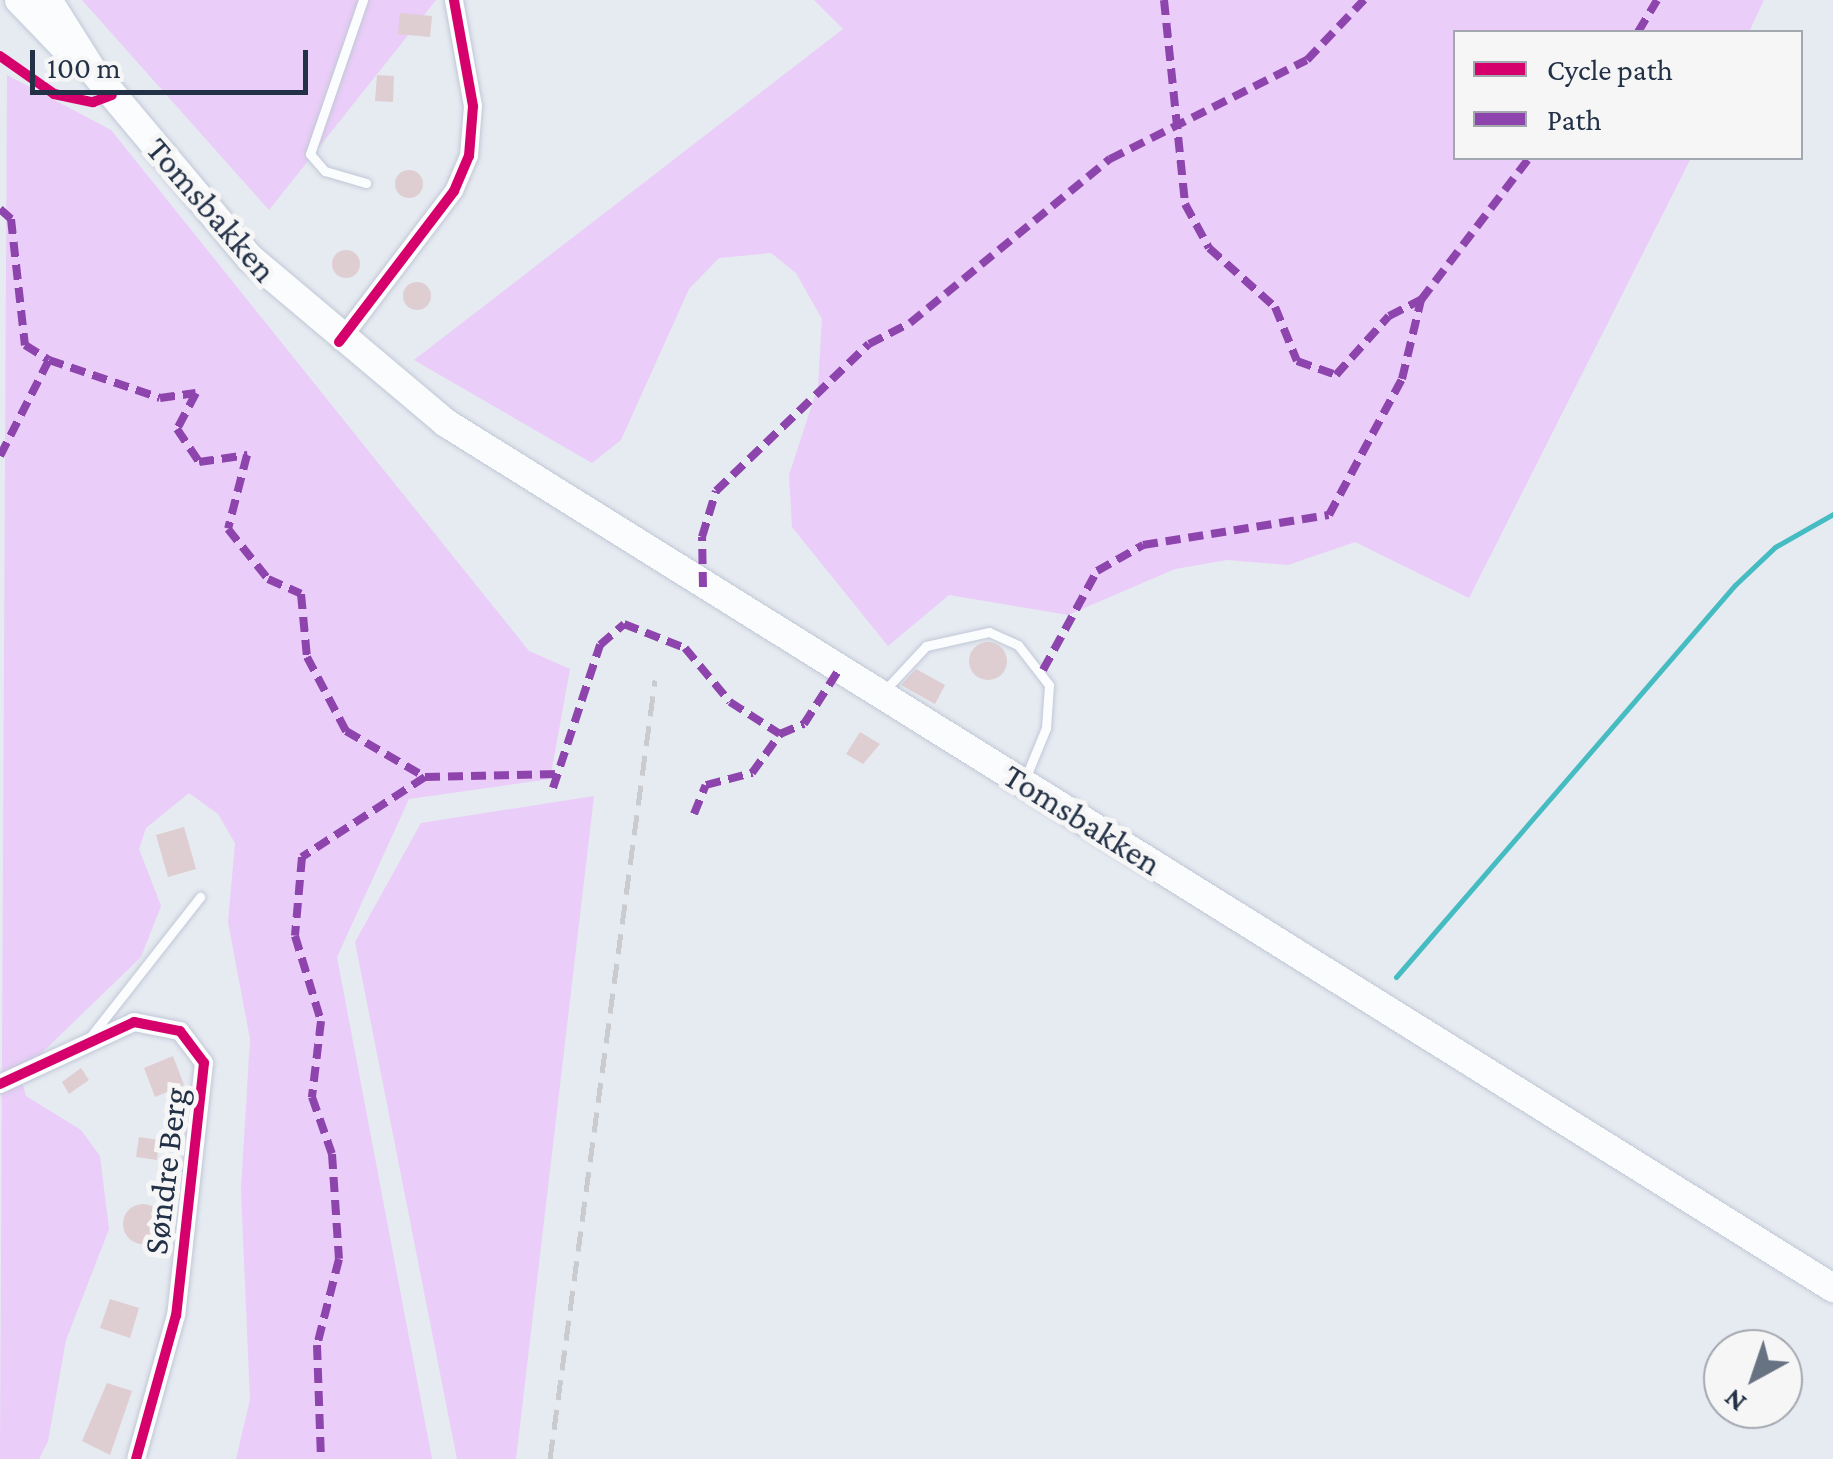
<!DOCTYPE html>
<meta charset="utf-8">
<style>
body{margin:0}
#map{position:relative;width:1833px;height:1459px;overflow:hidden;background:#e6eaf1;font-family:"Crimson Pro",serif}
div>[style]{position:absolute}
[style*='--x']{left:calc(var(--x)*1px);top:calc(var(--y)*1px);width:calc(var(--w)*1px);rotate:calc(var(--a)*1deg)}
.green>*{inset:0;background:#eacdf8}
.stream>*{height:5px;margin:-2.5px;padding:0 2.5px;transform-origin:2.5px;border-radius:2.5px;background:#45bcc1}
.building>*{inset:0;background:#deced2}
.round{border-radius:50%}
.roads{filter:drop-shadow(0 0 2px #c0c8d6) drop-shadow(0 0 2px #c0c8d6)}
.service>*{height:9px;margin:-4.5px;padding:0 4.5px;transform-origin:4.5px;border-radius:4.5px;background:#fbfcfd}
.minor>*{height:18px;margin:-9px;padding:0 9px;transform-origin:9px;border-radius:9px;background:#fbfcfd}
.primary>*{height:28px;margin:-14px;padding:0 14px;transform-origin:14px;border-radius:14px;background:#fbfcfd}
.rail>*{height:5px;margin-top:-2.5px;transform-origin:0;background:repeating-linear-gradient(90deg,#c9cbcf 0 20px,transparent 0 30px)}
.quiet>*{height:8px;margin-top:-4px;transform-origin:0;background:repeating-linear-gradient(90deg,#8e44ad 0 15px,transparent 0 23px)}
.cycleway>*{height:10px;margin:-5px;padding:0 5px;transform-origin:5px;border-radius:5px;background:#d6006c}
span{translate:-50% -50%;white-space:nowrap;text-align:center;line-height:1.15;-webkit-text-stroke:10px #f6f6f6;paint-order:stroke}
.street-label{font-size:35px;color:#233147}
.legend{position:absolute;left:1453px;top:30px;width:350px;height:130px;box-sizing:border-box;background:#f6f6f6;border:2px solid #a2a7b0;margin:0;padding:12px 18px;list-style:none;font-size:30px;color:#233147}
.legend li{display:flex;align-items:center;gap:20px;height:50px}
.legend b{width:50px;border:2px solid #a2a7b0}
.north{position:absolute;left:1703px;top:1329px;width:100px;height:100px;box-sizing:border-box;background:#f6f6f6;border:2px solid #a2a7b0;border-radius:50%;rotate:220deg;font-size:28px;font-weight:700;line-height:40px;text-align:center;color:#233147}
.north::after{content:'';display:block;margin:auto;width:35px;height:45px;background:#677282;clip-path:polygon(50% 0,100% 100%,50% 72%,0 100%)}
.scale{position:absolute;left:30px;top:50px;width:278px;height:45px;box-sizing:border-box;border:5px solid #233147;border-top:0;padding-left:12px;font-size:30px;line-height:35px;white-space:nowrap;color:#233147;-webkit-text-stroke:8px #f6f6f6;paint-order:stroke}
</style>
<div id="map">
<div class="green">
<i style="clip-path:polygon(82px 0,436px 0,269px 210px)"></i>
<i style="clip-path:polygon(814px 0,1764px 0,1749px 32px,1456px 32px,1456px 158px,1691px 158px,1469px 598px,1355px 542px,1288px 565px,1227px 560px,1175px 569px,1068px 615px,949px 595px,888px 646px,792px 527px,789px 475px,818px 386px,822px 319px,796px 273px,771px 253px,719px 258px,689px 289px,621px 440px,592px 463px,414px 360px,843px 29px)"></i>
<i style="clip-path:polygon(7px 75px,111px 130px,529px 651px,570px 669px,550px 779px,409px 799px,337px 957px,432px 1459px,236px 1459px,250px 1400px,241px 1190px,250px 1039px,228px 922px,235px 843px,218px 814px,189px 793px,146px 828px,139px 849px,161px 906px,141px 957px,20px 1074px,26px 1096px,81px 1130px,100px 1156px,109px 1229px,66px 1340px,48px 1441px,39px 1459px,0 1459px)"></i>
<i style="clip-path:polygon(594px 796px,516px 1459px,457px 1459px,355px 942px,421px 823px)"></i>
</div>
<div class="stream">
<i style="--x:1396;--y:977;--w:518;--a:-49.15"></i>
<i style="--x:1735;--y:585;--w:55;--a:-43.5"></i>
<i style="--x:1775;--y:547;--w:67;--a:-29.6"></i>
</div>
<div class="building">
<i style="clip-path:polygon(400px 13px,432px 16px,430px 37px,398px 34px)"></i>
<i style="clip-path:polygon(377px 75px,394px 76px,393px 102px,375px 101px)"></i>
<i class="round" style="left:395px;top:170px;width:28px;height:28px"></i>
<i class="round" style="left:332px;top:250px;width:28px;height:28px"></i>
<i class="round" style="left:403px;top:282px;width:28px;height:28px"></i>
<i class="round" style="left:969px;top:642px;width:38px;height:38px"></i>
<i style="clip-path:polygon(916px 669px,945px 685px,935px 704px,901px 685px)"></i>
<i style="clip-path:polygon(860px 732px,880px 744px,863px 764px,846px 754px)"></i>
<i style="clip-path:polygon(184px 827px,196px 869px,168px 877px,156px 835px)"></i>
<i style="clip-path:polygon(173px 1056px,184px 1085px,155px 1097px,144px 1068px)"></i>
<i style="clip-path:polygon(81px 1068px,89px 1080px,69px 1094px,62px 1082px)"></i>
<i style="clip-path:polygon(139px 1137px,159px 1140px,157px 1160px,136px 1157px)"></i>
<i class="round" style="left:123px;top:1204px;width:40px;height:40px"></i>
<i style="clip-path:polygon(110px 1299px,139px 1308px,130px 1338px,100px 1328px)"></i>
<i style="clip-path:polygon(107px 1383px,132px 1391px,110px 1455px,82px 1441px)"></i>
</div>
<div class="roads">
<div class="service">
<i style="--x:363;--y:0;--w:163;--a:109"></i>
<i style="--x:310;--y:154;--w:23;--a:49"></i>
<i style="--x:325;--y:171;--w:43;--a:16.3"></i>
<i style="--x:885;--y:690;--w:60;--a:-47"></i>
<i style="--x:926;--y:646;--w:65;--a:-12.5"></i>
<i style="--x:989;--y:632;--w:32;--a:24"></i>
<i style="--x:1018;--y:645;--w:51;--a:52.2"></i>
<i style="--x:1049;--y:685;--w:43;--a:94"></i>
<i style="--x:1046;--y:728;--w:55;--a:112.4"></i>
<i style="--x:91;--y:1036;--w:177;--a:-51.9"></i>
</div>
<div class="minor">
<i style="--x:340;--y:341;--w:188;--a:-52.8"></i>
<i style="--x:454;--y:191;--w:38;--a:-67"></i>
<i style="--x:469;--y:156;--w:50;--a:-85.4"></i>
<i style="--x:473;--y:106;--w:108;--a:-100.2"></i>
<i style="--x:0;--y:1084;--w:148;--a:-24.8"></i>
<i style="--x:134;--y:1022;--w:47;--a:11.1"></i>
<i style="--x:180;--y:1031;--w:40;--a:53"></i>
<i style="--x:204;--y:1063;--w:254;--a:96.3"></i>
<i style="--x:176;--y:1315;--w:149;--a:105.5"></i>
</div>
<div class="primary">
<i style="--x:19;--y:0;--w:65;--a:46.2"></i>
<i style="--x:48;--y:0;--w:83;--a:57.8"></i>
<i style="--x:92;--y:70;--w:246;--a:50"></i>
<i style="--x:250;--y:258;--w:256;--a:40.1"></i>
<i style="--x:446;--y:423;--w:1635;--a:31.95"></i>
</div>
</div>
<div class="rail">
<i style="--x:550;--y:1459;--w:786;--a:-82.32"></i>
</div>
<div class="quiet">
<i style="--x:1164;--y:0;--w:205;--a:84.1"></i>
<i style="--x:1185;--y:204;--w:50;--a:61.4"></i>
<i style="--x:1209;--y:248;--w:89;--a:41.8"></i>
<i style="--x:1275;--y:307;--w:58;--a:67.8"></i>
<i style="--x:1297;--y:361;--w:41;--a:19.7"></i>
<i style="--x:1336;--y:375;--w:79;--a:-48.1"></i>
<i style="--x:1389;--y:316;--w:36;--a:-27"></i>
<i style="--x:1638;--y:32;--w:37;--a:-59"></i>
<i style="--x:0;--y:209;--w:15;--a:42"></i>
<i style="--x:11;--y:219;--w:127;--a:83.7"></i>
<i style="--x:25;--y:345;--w:28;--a:32"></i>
<i style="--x:0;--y:456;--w:108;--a:-63"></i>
<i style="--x:49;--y:360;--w:117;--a:18.9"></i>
<i style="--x:160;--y:398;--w:36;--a:-8"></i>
<i style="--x:196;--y:393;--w:41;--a:117.8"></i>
<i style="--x:177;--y:429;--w:40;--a:56"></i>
<i style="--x:199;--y:462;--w:49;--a:-8.3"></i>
<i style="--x:247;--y:455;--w:76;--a:104.4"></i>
<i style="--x:228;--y:529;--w:64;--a:51.3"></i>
<i style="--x:268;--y:579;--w:36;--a:24"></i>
<i style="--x:301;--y:594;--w:63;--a:84.6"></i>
<i style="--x:307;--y:657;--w:84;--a:62.2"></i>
<i style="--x:346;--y:731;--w:91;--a:30.2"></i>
<i style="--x:425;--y:777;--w:147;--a:147"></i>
<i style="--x:302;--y:857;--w:79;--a:95.1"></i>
<i style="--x:295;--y:936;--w:89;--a:73"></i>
<i style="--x:321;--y:1021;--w:77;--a:96.8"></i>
<i style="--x:312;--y:1097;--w:60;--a:70.7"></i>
<i style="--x:332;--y:1154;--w:105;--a:86.2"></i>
<i style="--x:339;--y:1259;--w:89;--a:104.3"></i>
<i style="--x:317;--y:1345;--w:114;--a:88"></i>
<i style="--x:703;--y:587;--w:50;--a:-91.1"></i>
<i style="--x:702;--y:537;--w:48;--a:-73.1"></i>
<i style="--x:716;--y:491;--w:212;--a:-43.9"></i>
<i style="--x:869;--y:344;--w:46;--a:-27.1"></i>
<i style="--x:910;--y:323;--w:259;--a:-39.4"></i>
<i style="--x:1110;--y:159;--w:220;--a:-26.7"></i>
<i style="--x:1307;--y:60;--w:83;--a:-46.5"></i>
<i style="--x:1043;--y:670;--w:113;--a:-61.4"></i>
<i style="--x:1097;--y:571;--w:53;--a:-29.5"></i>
<i style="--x:1143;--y:545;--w:188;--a:-9.2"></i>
<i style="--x:1329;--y:515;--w:154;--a:-61.8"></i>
<i style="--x:1402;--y:379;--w:81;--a:-76.5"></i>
<i style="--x:1421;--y:300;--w:178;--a:-52.7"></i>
<i style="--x:425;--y:777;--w:134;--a:-1.3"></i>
<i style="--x:553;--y:788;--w:151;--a:-71.8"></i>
<i style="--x:600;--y:645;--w:32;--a:-41"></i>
<i style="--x:624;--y:624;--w:66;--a:21.5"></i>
<i style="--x:685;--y:648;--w:70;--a:50.2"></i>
<i style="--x:730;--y:702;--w:59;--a:32.6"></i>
<i style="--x:780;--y:734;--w:26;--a:-23"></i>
<i style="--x:804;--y:724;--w:63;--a:-57.3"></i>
<i style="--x:694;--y:814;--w:31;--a:-68"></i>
<i style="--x:706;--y:785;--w:48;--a:-14.6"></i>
<i style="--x:752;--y:773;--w:48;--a:-54.3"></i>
</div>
<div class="cycleway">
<i style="--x:0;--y:56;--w:66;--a:35.1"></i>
<i style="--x:54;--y:94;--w:40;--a:12"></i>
<i style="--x:93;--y:102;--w:20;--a:-20"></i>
<i style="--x:339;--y:342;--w:190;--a:-52.7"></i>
<i style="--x:454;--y:191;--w:38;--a:-67"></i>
<i style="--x:469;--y:156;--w:50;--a:-85.4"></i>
<i style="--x:473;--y:106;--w:108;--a:-100.2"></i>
<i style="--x:0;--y:1084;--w:148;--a:-24.8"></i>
<i style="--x:134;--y:1022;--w:47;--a:11.1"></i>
<i style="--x:180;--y:1031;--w:40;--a:53"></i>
<i style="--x:204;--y:1063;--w:254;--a:96.3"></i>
<i style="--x:176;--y:1315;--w:149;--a:105.5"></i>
</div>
<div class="street-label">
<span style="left:211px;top:210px;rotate:49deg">Tomsbakken</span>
<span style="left:1082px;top:820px;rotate:32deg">Tomsbakken</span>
<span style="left:166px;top:1171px;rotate:-83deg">Søndre Berg</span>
</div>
<ul class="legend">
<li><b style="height:12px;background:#d6006c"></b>Cycle path</li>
<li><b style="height:12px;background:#8e44ad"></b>Path</li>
</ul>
<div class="north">N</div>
<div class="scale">100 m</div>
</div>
